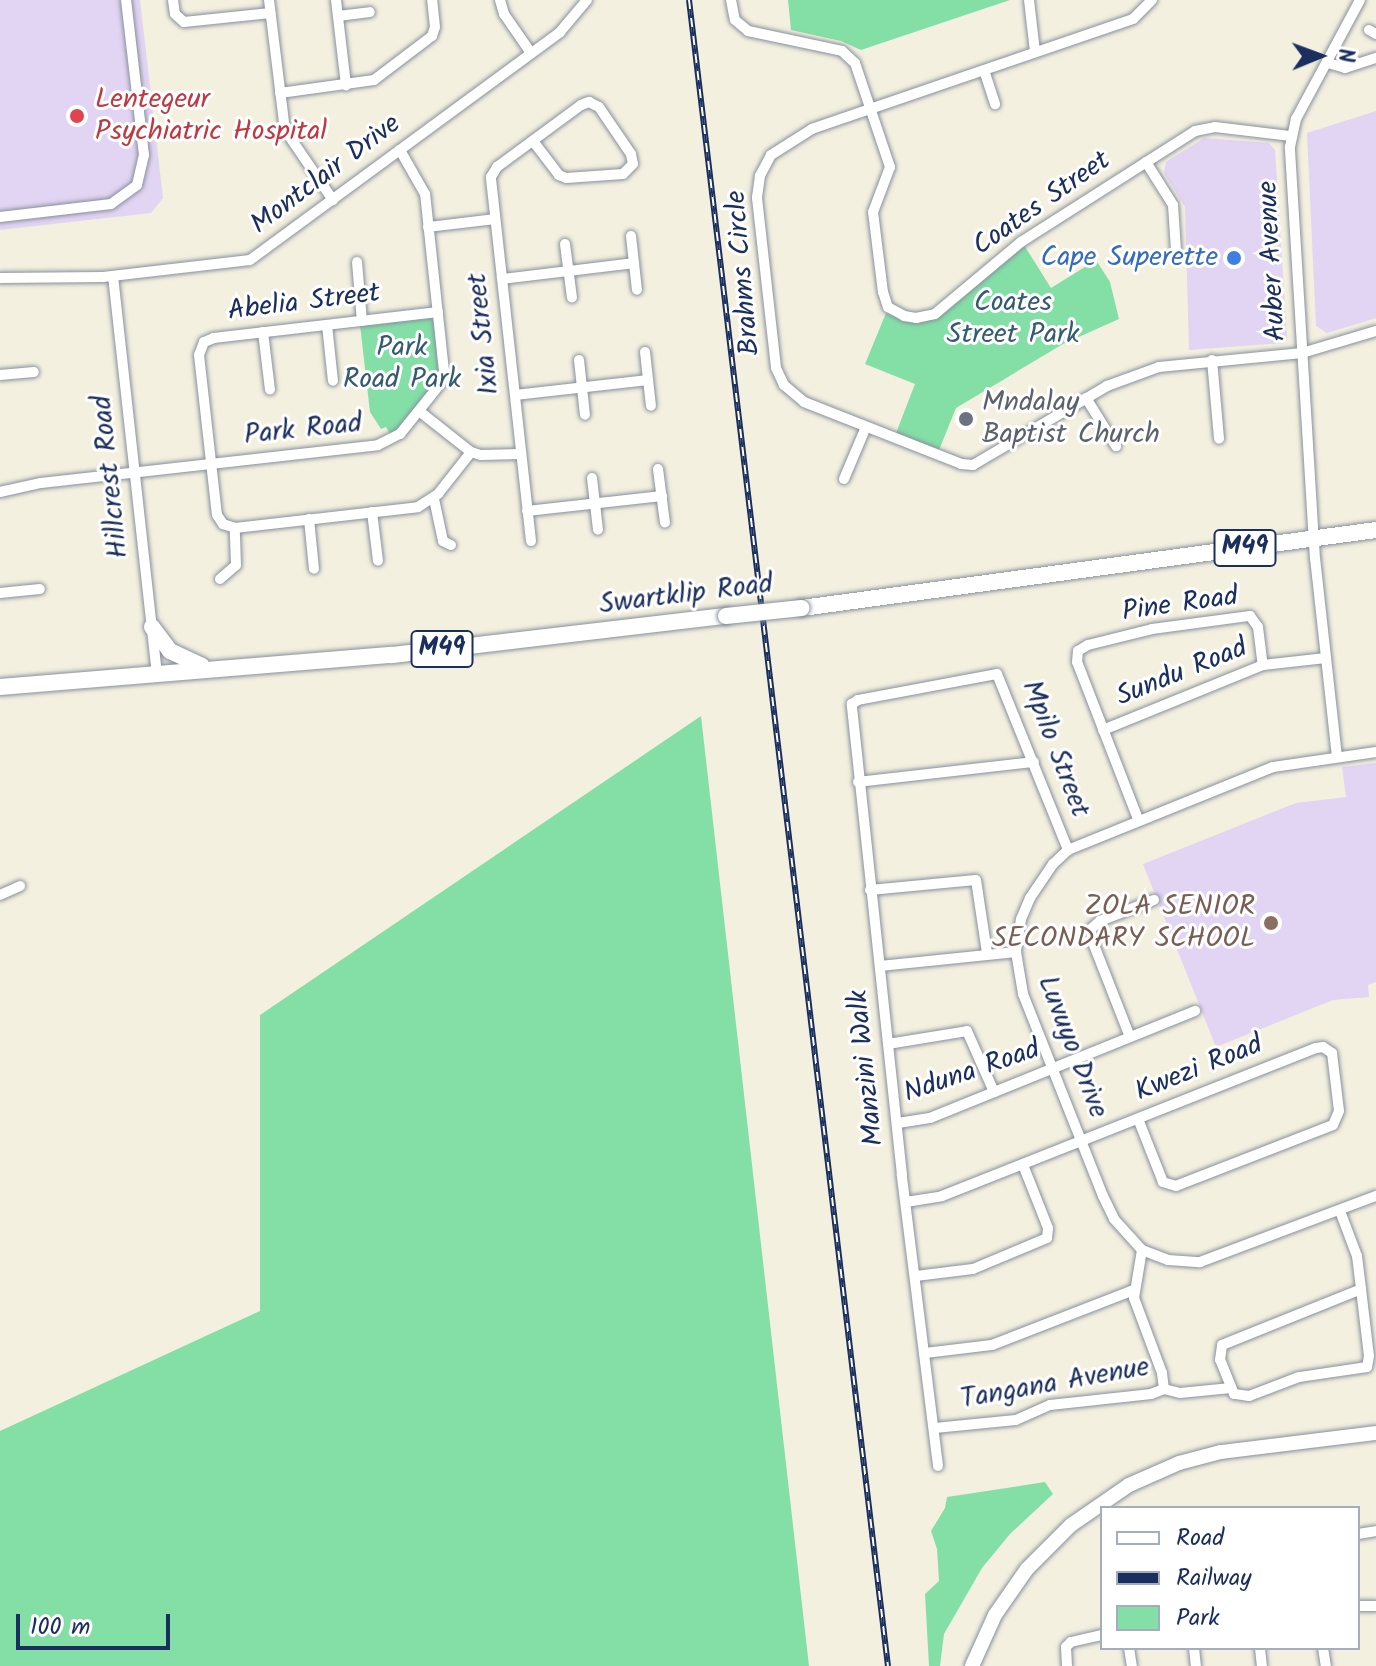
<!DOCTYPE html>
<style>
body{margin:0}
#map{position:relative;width:1376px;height:1666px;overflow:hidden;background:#f3f0df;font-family:Kalam,sans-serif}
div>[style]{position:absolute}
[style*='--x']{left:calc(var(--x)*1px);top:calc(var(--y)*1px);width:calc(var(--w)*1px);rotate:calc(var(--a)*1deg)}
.built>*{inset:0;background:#e2d4f3}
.green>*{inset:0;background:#84dfa6}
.roads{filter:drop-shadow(0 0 2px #87909e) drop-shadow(0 0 2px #87909e)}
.street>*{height:10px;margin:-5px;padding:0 5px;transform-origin:5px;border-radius:5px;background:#fff}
.secondary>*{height:14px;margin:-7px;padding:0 7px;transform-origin:7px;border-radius:7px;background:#fff}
.primary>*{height:16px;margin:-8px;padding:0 8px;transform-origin:8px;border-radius:8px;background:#fff}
.rail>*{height:6px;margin-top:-3px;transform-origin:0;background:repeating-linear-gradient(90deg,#fff 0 9px,#1b2f5e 0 18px);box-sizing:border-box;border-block:2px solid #1b2f5e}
.bridges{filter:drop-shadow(0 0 2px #87909e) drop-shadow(0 0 2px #87909e)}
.primary-bridge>*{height:16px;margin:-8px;padding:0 8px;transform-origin:8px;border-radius:8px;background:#fff}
.dots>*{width:22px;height:22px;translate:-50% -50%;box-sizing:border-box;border:4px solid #fff;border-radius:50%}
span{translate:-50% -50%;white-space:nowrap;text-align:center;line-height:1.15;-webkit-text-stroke:6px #fff;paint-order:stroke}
.shield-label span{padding:2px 6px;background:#fff;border:2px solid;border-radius:6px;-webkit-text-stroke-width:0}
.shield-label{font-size:26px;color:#1b2f5e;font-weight:700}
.health-label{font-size:28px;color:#be3a42}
.left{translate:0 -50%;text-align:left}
.street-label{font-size:28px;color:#1b2f5e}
.shop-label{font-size:28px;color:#366cbe}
.right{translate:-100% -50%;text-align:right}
.park-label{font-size:28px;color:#355b70}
.worship-label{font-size:28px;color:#5b616d}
.education-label{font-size:28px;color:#785e54}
.legend{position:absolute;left:1100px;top:1506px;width:260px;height:144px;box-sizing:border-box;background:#fff;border:2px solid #a4acbf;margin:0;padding:10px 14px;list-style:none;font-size:24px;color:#1b2f5e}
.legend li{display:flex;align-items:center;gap:16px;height:40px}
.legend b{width:40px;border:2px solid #a4acbf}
.north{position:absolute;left:1280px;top:16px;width:80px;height:80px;-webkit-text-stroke:6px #fff;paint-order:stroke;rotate:89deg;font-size:22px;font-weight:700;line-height:32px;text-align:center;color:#1b2f5e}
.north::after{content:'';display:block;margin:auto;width:28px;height:36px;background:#1b2f5e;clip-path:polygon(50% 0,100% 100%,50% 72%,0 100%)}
.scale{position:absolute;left:16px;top:1614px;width:154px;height:36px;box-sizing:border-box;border:4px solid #1b2f5e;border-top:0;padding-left:10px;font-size:24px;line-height:28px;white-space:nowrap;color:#1b2f5e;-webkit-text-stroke:6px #fff;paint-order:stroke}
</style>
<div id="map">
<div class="built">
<i style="clip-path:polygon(0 0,140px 0,163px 198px,151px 213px,0 230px)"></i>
<i style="clip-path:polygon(1376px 111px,1376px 318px,1327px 333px,1316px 326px,1307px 133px)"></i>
<i style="clip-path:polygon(1204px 138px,1269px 143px,1275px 150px,1287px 338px,1283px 343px,1189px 350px,1185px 207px,1164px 173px,1166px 162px)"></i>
<i style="clip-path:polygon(1376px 763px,1376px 982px,1368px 985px,1369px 997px,1333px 1000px,1216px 1047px,1143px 864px,1296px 803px,1346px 797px,1342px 767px)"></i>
</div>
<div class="green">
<i style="clip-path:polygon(788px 0,1010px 0,861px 50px,841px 41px,791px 30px)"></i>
<i style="clip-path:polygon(1024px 245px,1051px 288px,1096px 260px,1110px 282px,1119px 319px,1063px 344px,956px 408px,939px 450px,896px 433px,915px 384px,865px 364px,886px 313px,914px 323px,936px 319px)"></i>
<i style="clip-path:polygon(429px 317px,434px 321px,439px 377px,392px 437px,386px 427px,381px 429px,370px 412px,360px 325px)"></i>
<i style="clip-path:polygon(701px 716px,809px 1666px,0 1666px,0 1431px,260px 1311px,260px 1015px)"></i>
<i style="clip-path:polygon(1045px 1482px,1053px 1494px,1010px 1534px,982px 1568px,944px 1634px,940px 1666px,929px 1666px,925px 1594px,939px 1581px,937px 1549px,931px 1531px,945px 1508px,947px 1497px)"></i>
</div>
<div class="roads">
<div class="street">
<i style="--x:173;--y:0;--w:14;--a:82"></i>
<i style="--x:175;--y:14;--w:12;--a:42"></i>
<i style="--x:184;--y:22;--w:87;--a:-5.9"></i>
<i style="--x:269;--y:0;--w:131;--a:83"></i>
<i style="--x:285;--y:130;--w:85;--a:55.6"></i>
<i style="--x:336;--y:0;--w:86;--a:83.3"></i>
<i style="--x:500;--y:0;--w:15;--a:74"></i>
<i style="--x:504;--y:14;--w:47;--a:55.3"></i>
<i style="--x:731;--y:0;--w:20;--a:79"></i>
<i style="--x:735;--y:20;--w:17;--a:40"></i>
<i style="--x:748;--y:31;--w:96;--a:12"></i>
<i style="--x:842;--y:51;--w:18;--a:43"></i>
<i style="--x:855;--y:63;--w:110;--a:71.4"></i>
<i style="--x:890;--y:167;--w:48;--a:110.7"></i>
<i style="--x:873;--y:212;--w:81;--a:82.9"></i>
<i style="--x:883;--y:292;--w:16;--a:72"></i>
<i style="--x:888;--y:307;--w:18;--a:29"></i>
<i style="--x:904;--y:316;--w:12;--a:9"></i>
<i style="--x:916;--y:318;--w:19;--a:-12"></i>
<i style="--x:935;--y:314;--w:112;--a:-39.9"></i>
<i style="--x:1021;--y:242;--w:206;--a:-32.5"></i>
<i style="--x:1195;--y:131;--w:20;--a:-11"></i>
<i style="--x:1215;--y:127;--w:77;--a:6.8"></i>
<i style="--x:1029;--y:0;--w:52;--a:83.4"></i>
<i style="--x:1152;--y:0;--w:27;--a:135"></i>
<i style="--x:1133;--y:19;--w:339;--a:161.1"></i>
<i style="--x:812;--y:129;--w:49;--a:147.6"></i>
<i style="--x:771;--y:155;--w:24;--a:118"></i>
<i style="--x:760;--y:176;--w:22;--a:98"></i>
<i style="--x:757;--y:198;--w:171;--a:83.6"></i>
<i style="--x:776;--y:368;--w:19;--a:65"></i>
<i style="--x:784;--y:385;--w:26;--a:40"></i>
<i style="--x:804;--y:402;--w:169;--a:21.5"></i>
<i style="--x:961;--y:464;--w:12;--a:5"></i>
<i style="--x:973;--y:465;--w:156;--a:-30.5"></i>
<i style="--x:1107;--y:386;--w:55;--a:-20.1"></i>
<i style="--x:1159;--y:367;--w:144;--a:-5.6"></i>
<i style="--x:1302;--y:353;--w:77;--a:-16.6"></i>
<i style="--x:338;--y:16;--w:32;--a:-7"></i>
<i style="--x:1369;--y:30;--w:8;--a:30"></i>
<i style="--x:1328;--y:63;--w:18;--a:16"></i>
<i style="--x:1345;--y:68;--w:33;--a:-18"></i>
<i style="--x:984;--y:70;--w:36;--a:72"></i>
<i style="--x:280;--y:93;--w:95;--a:-7.9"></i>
<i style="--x:374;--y:80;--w:73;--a:-37.2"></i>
<i style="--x:432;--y:36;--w:9;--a:-72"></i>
<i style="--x:435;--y:27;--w:27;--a:-96"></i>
<i style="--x:1146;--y:162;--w:51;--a:57.9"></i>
<i style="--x:1173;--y:205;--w:45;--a:86.2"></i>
<i style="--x:0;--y:217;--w:112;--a:-6.7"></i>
<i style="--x:111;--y:204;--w:32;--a:-36"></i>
<i style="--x:137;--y:185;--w:31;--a:-77"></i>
<i style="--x:144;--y:155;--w:156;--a:-96.6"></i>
<i style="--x:428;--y:227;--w:67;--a:-6.8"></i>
<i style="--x:631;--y:236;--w:54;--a:83.7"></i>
<i style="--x:565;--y:244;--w:54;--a:82.6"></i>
<i style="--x:357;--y:262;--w:59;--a:85.2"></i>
<i style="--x:113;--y:276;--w:399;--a:83.7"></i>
<i style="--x:0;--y:278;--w:103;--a:-0.6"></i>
<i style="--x:103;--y:277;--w:148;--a:-6.6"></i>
<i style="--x:250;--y:260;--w:385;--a:-36.3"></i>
<i style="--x:560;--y:32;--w:42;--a:-49.8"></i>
<i style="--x:502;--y:279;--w:133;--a:-6.9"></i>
<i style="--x:438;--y:312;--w:226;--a:173.4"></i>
<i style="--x:214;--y:338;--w:11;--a:158"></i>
<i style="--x:204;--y:342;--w:14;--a:111"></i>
<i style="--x:199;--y:355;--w:161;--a:83.6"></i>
<i style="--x:217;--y:515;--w:11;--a:56"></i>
<i style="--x:223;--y:524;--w:13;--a:18"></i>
<i style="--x:235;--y:528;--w:184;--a:-6.5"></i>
<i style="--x:418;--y:507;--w:24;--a:-33"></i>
<i style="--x:438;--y:494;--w:53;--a:-51.8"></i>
<i style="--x:327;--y:325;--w:56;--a:83.9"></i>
<i style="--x:263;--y:332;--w:58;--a:83.1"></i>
<i style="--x:645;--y:352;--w:54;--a:83.7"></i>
<i style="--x:579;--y:360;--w:55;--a:83.8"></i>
<i style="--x:1212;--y:360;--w:79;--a:84.9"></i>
<i style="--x:0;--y:375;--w:34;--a:-5"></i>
<i style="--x:515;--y:395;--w:134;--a:-6.4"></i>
<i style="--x:1086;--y:398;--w:57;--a:58"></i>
<i style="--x:419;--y:411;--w:66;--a:38.3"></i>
<i style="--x:471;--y:452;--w:10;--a:17"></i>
<i style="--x:481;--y:455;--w:40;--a:-1.4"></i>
<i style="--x:658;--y:469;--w:54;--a:82.6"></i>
<i style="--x:592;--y:478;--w:52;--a:83.4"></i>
<i style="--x:844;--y:479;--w:56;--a:-67.1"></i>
<i style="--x:0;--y:492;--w:42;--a:-12.4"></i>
<i style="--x:41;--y:483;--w:339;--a:-6.4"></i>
<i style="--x:378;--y:445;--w:25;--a:-27"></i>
<i style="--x:400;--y:434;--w:64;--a:-51.3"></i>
<i style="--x:440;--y:384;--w:14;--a:-73"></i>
<i style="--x:444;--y:371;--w:178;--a:-96.1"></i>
<i style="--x:425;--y:194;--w:51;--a:-119.6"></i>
<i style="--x:434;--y:499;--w:43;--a:77.9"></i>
<i style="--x:443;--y:541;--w:9;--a:27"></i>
<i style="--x:527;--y:511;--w:136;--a:-6.3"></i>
<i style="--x:372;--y:512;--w:49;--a:83"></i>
<i style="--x:309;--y:519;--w:50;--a:84.3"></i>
<i style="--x:531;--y:541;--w:366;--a:-96.3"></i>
<i style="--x:491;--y:177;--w:12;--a:-59"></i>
<i style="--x:497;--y:167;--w:104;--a:-36.4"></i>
<i style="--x:581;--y:105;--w:9;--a:-21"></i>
<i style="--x:589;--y:102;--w:11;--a:27"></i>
<i style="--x:599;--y:107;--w:57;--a:55.8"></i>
<i style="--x:631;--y:154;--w:10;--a:79"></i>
<i style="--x:633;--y:164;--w:14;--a:135"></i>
<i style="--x:623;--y:174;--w:57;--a:176"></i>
<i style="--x:566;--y:178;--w:8;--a:-157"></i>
<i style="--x:559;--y:175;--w:43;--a:-127.4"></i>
<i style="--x:220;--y:579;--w:21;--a:-41"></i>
<i style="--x:236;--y:565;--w:37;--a:-92"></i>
<i style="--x:0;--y:593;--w:40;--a:-5.7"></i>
<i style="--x:1103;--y:730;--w:173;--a:-22.1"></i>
<i style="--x:1263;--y:665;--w:63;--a:-6.3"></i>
<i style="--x:1376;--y:752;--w:104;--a:171.7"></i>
<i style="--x:1273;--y:767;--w:221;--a:158"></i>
<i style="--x:1068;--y:850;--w:21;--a:137"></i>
<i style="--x:1053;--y:864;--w:41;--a:124.1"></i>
<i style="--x:1030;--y:898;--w:23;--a:113"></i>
<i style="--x:1021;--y:919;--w:33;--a:99"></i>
<i style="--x:1016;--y:952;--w:43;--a:80.5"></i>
<i style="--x:1023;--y:994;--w:217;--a:68.4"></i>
<i style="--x:1103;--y:1196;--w:25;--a:64"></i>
<i style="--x:1114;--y:1219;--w:42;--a:47.9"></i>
<i style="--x:1142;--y:1250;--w:28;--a:21"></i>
<i style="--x:1168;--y:1260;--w:32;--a:4"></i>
<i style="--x:1200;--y:1262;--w:188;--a:-20.6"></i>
<i style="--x:1337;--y:757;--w:199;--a:-96.3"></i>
<i style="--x:1315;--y:559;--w:413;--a:-93.5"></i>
<i style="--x:1290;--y:147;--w:29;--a:-78"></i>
<i style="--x:1296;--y:119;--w:135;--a:-61.7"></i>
<i style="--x:858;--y:782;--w:177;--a:-6.5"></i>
<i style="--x:1138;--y:819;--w:168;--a:-111.2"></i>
<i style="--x:1077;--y:662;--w:11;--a:-85"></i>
<i style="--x:1078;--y:651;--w:12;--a:-31"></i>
<i style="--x:1088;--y:645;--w:66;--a:-14"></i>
<i style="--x:1152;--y:629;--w:99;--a:-7.6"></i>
<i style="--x:1250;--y:616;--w:14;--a:54"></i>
<i style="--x:1258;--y:627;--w:38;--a:83"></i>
<i style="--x:870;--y:890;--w:106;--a:-5.4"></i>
<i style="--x:976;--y:880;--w:74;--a:81.4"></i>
<i style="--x:0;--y:895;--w:22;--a:-24"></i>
<i style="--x:880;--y:966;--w:137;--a:-5.9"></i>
<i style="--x:1130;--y:1037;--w:104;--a:-111.4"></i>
<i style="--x:1092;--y:940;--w:11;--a:-95"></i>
<i style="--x:1091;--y:929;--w:12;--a:-42"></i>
<i style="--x:1100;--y:921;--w:58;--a:-21.3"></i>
<i style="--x:888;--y:1044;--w:80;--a:-9.3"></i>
<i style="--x:967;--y:1031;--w:67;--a:66.1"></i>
<i style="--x:898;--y:1123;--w:32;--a:-9"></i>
<i style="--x:930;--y:1118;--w:286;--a:-22"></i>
<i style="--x:906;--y:1202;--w:36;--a:-9"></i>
<i style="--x:942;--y:1196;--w:402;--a:-21.6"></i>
<i style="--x:1316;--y:1048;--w:7;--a:-8"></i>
<i style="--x:1323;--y:1047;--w:11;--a:34"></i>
<i style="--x:1332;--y:1053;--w:58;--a:83.1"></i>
<i style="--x:1339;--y:1111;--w:15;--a:113"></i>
<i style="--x:1333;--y:1125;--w:168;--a:158.8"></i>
<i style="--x:1176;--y:1186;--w:14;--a:-163"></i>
<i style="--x:1163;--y:1182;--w:68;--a:-111.6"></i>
<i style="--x:1340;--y:1211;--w:48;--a:69.3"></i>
<i style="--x:1357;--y:1256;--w:33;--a:83"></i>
<i style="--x:1361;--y:1289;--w:67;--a:83.2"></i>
<i style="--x:1369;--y:1356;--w:11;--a:100"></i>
<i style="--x:1367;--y:1367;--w:69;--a:171.6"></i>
<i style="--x:1299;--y:1377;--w:53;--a:159.2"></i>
<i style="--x:1249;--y:1396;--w:15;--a:-172"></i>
<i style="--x:1234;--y:1394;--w:37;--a:-112"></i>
<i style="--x:1220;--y:1360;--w:15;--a:-82"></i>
<i style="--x:1222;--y:1345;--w:150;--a:-21.9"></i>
<i style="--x:1142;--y:1250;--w:49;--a:99.5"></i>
<i style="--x:1134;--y:1298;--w:80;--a:69.5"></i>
<i style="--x:1162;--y:1373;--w:16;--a:83"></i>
<i style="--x:916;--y:1276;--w:57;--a:-7"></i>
<i style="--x:973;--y:1269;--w:80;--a:-22.7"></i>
<i style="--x:1047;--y:1238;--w:10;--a:-84"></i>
<i style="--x:1048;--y:1228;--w:68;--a:-111.6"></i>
<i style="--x:925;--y:1353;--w:67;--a:-6.8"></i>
<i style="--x:992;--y:1345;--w:152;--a:-21.2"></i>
<i style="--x:935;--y:1428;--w:81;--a:-5.6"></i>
<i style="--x:1016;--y:1420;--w:37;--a:-24"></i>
<i style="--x:1050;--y:1405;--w:102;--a:-6.2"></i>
<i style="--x:1151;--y:1394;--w:14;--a:-21"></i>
<i style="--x:1164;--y:1389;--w:16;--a:14"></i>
<i style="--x:1180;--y:1393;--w:51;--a:-5.6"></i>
<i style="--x:938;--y:1466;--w:293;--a:-97.1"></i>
<i style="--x:902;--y:1175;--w:474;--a:-96.1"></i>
<i style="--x:852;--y:704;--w:7;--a:-34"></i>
<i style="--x:858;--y:700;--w:141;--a:-10.6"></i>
<i style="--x:997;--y:674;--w:190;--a:68"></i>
<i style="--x:1358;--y:1534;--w:18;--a:-9"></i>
<i style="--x:1358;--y:1606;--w:18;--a:0"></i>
<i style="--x:1129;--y:1648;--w:18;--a:81"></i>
<i style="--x:1194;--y:1648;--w:18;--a:84"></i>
<i style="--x:1260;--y:1648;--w:18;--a:84"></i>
<i style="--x:1323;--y:1648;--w:18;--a:81"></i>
<i style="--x:1067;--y:1666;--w:19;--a:-93"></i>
<i style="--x:1066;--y:1647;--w:7;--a:-45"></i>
<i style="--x:1071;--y:1642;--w:32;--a:-13"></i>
</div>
<div class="secondary">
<i style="--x:972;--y:1666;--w:56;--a:-65.7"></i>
<i style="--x:995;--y:1615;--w:56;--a:-55.2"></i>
<i style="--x:1027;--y:1569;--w:62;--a:-45"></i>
<i style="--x:1071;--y:1525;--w:70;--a:-34.6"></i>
<i style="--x:1129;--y:1485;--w:55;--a:-23.7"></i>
<i style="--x:1179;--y:1463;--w:43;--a:-14.7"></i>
<i style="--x:1221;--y:1452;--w:156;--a:-7"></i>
</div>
<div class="primary">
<i style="--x:802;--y:608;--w:579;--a:-7.74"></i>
<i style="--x:152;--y:627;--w:30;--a:53"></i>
<i style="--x:170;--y:651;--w:35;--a:25"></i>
<i style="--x:0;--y:687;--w:393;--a:-4.7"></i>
<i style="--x:392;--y:655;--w:336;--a:-6.7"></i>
</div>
</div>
<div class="rail">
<i style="--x:689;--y:0;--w:1678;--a:83.19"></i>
</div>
<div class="bridges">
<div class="primary-bridge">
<i style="--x:726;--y:616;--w:76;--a:-6"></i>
</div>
</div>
<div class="dots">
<i style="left:77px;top:116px;background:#e0444e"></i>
<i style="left:1234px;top:258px;background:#3f7fe0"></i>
<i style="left:966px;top:419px;background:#6b7280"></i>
<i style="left:1271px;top:923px;background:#8d6e63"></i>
</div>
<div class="shield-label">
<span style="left:1245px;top:548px">M49</span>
<span style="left:442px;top:649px">M49</span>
</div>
<div class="health-label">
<span class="left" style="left:95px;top:116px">Lentegeur<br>Psychiatric Hospital</span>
</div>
<div class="street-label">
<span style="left:326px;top:175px;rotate:-37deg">Montclair Drive</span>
<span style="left:1042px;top:204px;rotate:-35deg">Coates Street</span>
<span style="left:1273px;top:261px;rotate:-93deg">Auber Avenue</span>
<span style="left:744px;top:273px;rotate:-95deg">Brahms Circle</span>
<span style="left:304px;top:303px;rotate:-7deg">Abelia Street</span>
<span style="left:484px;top:334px;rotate:-96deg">Ixia Street</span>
<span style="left:303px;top:430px;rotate:-6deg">Park Road</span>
<span style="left:111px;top:477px;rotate:-96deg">Hillcrest Road</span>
<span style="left:686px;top:595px;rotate:-7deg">Swartklip Road</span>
<span style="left:1180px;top:605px;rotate:-8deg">Pine Road</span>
<span style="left:1182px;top:673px;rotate:-22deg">Sundu Road</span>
<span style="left:1055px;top:749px;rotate:69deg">Mpilo Street</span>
<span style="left:1072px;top:1047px;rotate:69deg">Luvuyo Drive</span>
<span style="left:867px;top:1068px;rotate:-96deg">Manzini Walk</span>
<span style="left:1199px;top:1069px;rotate:-22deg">Kwezi Road</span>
<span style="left:972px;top:1072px;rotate:-19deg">Nduna Road</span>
<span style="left:1055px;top:1384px;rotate:-10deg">Tangana Avenue</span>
</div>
<div class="shop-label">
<span class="right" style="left:1218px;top:258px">Cape Superette</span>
</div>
<div class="park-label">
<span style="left:1013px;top:319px">Coates<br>Street Park</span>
<span style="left:402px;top:364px">Park<br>Road Park</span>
</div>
<div class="worship-label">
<span class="left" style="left:982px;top:419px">Mndalay<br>Baptist Church</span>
</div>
<div class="education-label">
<span class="right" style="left:1255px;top:923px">ZOLA SENIOR<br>SECONDARY SCHOOL</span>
</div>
<ul class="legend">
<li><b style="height:10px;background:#fff"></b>Road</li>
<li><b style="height:10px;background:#1b2f5e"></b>Railway</li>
<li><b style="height:22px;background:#84dfa6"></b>Park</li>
</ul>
<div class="north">N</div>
<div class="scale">100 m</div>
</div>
